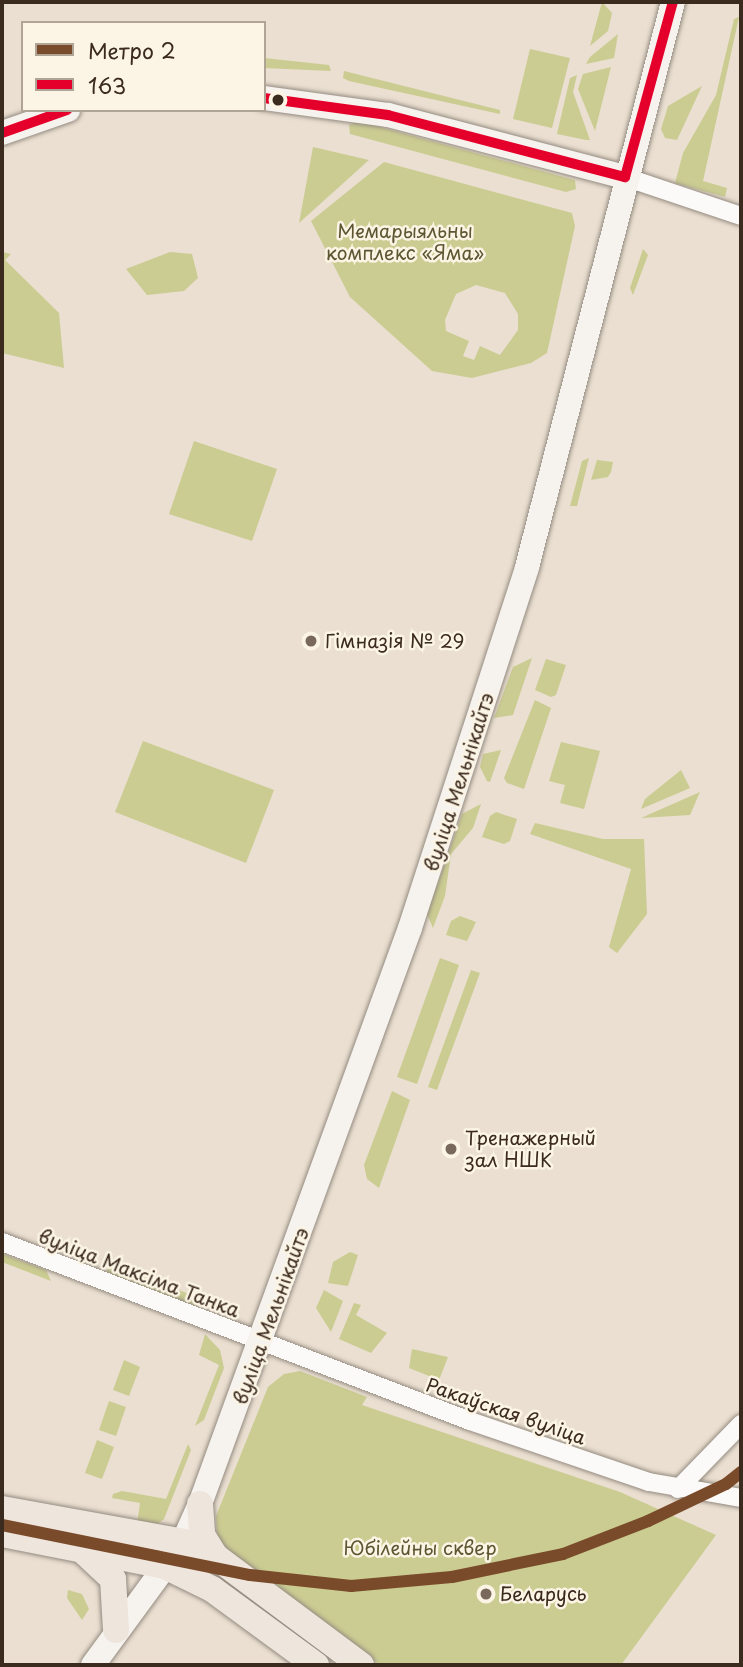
<!DOCTYPE html>
<meta charset="utf-8">
<style>
body{margin:0}
#map{position:relative;width:743px;height:1667px;overflow:hidden;background:#eadfd0;font-family:"Playpen Sans",sans-serif}
div>[style]{position:absolute}
[style*='--x']{left:calc(var(--x)*1px);top:calc(var(--y)*1px);width:calc(var(--w)*1px);rotate:calc(var(--a)*1deg)}
.green>*{inset:0;background:#cbcc92}
.roads{filter:drop-shadow(0 0 2px #948b81) drop-shadow(0 0 2px #948b81)}
.street>*{height:18px;margin:-9px;padding:0 9px;transform-origin:9px;border-radius:9px;background:#fcfaf8}
.secondary>*{height:24px;margin:-12px;padding:0 12px;transform-origin:12px;border-radius:12px;background:#f6f2ee}
.primary>*{height:26px;margin:-13px;padding:0 13px;transform-origin:13px;border-radius:13px;background:#eee5dd}
.bus-1>*{height:10px;margin:-5px;padding:0 5px;transform-origin:5px;border-radius:5px;background:#e4002b}
.metro-1>*{height:12px;margin:-6px;padding:0 6px;transform-origin:6px;border-radius:6px;background:#7a4b2a}
.dots>*{width:19px;height:19px;translate:-50% -50%;box-sizing:border-box;border:4px solid #fcf5e5;border-radius:50%}
span{translate:-50% -50%;white-space:nowrap;text-align:center;line-height:1.15;-webkit-text-stroke:5px #fcf5e5;paint-order:stroke}
.park-label{font-size:19px;color:#5e5632}
.poi-label{font-size:19px;color:#3b2a1e}
.left{translate:0 -50%;text-align:left}
.street-label{font-size:19px;color:#3b2a1e}
.frame{position:absolute;inset:0;border:4px solid #3b2a1e;pointer-events:none}
.legend{position:absolute;left:21px;top:21px;width:245px;height:91px;box-sizing:border-box;background:#fcf5e5;border:2px solid #afa495;margin:0;padding:9px 12px;list-style:none;font-size:21px;color:#3b2a1e}
.legend li{display:flex;align-items:center;gap:14px;height:35px}
.legend b{width:35px;border:2px solid #afa495}
</style>
<div id="map">
<div class="green">
<i style="clip-path:polygon(602px 2px,612px 13px,608px 31px,590px 46px)"></i>
<i style="clip-path:polygon(739px 17px,703px 181px,727px 188px,725px 197px,675px 183px,683px 153px,716px 95px,734px 19px)"></i>
<i style="clip-path:polygon(618px 34px,614px 58px,586px 64px,590px 57px)"></i>
<i style="clip-path:polygon(530px 49px,570px 58px,552px 128px,513px 119px)"></i>
<i style="clip-path:polygon(264px 58px,329px 65px,331px 71px,264px 68px)"></i>
<i style="clip-path:polygon(611px 67px,595px 131px,578px 89px,583px 74px)"></i>
<i style="clip-path:polygon(344px 71px,500px 110px,500px 114px,349px 81px,343px 78px)"></i>
<i style="clip-path:polygon(577px 75px,573px 92px,590px 140px,586px 140px,557px 134px,570px 78px)"></i>
<i style="clip-path:polygon(702px 86px,677px 140px,665px 138px,661px 129px,668px 106px)"></i>
<i style="clip-path:polygon(358px 121px,560px 176px,575px 180px,576px 189px,566px 192px,350px 134px,349px 125px)"></i>
<i style="clip-path:polygon(313px 147px,369px 160px,299px 223px)"></i>
<i style="clip-path:polygon(evenodd,384px 162px,572px 213px,575px 226px,547px 353px,531px 363px,472px 378px,432px 371px,350px 297px,311px 221px,384px 162px,476px 285px,505px 293px,518px 314px,518px 330px,500px 355px,480px 346px,474px 360px,463px 356px,469px 341px,446px 331px,445px 320px,456px 294px,476px 285px)"></i>
<i style="clip-path:polygon(643px 249px,648px 255px,633px 295px,630px 288px)"></i>
<i style="clip-path:polygon(2px 252px,11px 254px,5px 260px,59px 313px,64px 368px,2px 353px)"></i>
<i style="clip-path:polygon(170px 252px,192px 254px,198px 278px,184px 291px,147px 295px,126px 269px)"></i>
<i style="clip-path:polygon(194px 441px,277px 469px,252px 541px,169px 514px)"></i>
<i style="clip-path:polygon(589px 458px,577px 506px,570px 506px,582px 461px)"></i>
<i style="clip-path:polygon(597px 460px,613px 462px,611px 472px,608px 477px,591px 480px)"></i>
<i style="clip-path:polygon(532px 658px,513px 715px,494px 718px,513px 667px)"></i>
<i style="clip-path:polygon(546px 659px,566px 665px,556px 695px,551px 697px,535px 690px)"></i>
<i style="clip-path:polygon(535px 700px,551px 708px,524px 789px,507px 783px,504px 778px)"></i>
<i style="clip-path:polygon(143px 741px,274px 790px,246px 863px,115px 812px)"></i>
<i style="clip-path:polygon(561px 742px,600px 751px,584px 809px,560px 803px,565px 785px,549px 781px)"></i>
<i style="clip-path:polygon(501px 750px,490px 782px,487px 781px,480px 767px,483px 754px)"></i>
<i style="clip-path:polygon(681px 770px,690px 788px,641px 809px,645px 799px)"></i>
<i style="clip-path:polygon(700px 792px,690px 815px,641px 818px)"></i>
<i style="clip-path:polygon(481px 804px,473px 828px,451px 854px,445px 896px,433px 928px,427px 914px,462px 814px)"></i>
<i style="clip-path:polygon(496px 812px,517px 819px,510px 841px,504px 844px,482px 837px,490px 816px)"></i>
<i style="clip-path:polygon(535px 823px,603px 839px,644px 839px,647px 914px,617px 953px,609px 947px,631px 869px,530px 834px)"></i>
<i style="clip-path:polygon(460px 916px,476px 922px,467px 941px,446px 935px,451px 921px)"></i>
<i style="clip-path:polygon(440px 958px,459px 965px,417px 1084px,397px 1077px)"></i>
<i style="clip-path:polygon(471px 970px,480px 973px,437px 1090px,428px 1087px)"></i>
<i style="clip-path:polygon(392px 1091px,410px 1100px,379px 1188px,367px 1179px,364px 1165px)"></i>
<i style="clip-path:polygon(350px 1252px,358px 1255px,348px 1286px,328px 1283px,333px 1262px)"></i>
<i style="clip-path:polygon(2px 1254px,46px 1270px,51px 1281px,2px 1262px)"></i>
<i style="clip-path:polygon(110px 1264px,197px 1297px,197px 1312px,105px 1276px)"></i>
<i style="clip-path:polygon(324px 1290px,343px 1301px,331px 1332px,316px 1308px)"></i>
<i style="clip-path:polygon(354px 1303px,361px 1305px,356px 1315px,387px 1333px,371px 1353px,339px 1339px)"></i>
<i style="clip-path:polygon(205px 1334px,220px 1350px,224px 1368px,204px 1420px,195px 1426px,219px 1365px,199px 1355px)"></i>
<i style="clip-path:polygon(412px 1349px,448px 1357px,439px 1380px,409px 1368px)"></i>
<i style="clip-path:polygon(124px 1360px,140px 1367px,129px 1396px,113px 1390px)"></i>
<i style="clip-path:polygon(300px 1371px,367px 1397px,362px 1405px,620px 1492px,716px 1535px,621px 1665px,380px 1665px,222px 1547px,217px 1538px,216px 1516px,268px 1387px,284px 1374px)"></i>
<i style="clip-path:polygon(109px 1401px,126px 1407px,116px 1436px,99px 1430px)"></i>
<i style="clip-path:polygon(97px 1440px,114px 1447px,102px 1479px,85px 1473px)"></i>
<i style="clip-path:polygon(188px 1444px,191px 1450px,164px 1519px,156px 1525px,137px 1524px,140px 1503px,112px 1498px,113px 1494px,122px 1491px,166px 1499px)"></i>
<i style="clip-path:polygon(68px 1590px,82px 1594px,89px 1609px,82px 1620px,67px 1598px)"></i>
</div>
<div class="roads">
<div class="street">
<i style="--x:625;--y:177;--w:122;--a:18.6"></i>
<i style="--x:2;--y:1242;--w:501;--a:20.93"></i>
<i style="--x:470;--y:1421;--w:189;--a:18.8"></i>
<i style="--x:649;--y:1482;--w:93;--a:9.9"></i>
<i style="--x:678;--y:1489;--w:91;--a:-45.9"></i>
</div>
<div class="secondary">
<i style="--x:264;--y:98;--w:125;--a:7.8"></i>
<i style="--x:388;--y:115;--w:245;--a:14.7"></i>
<i style="--x:2;--y:133;--w:70;--a:-19.2"></i>
<i style="--x:93;--y:1665;--w:152;--a:-53.8"></i>
<i style="--x:183;--y:1542;--w:42;--a:-65.9"></i>
<i style="--x:200;--y:1504;--w:613;--a:-69.97"></i>
<i style="--x:410;--y:928;--w:379;--a:-72"></i>
<i style="--x:527;--y:567;--w:584;--a:-75.51"></i>
</div>
<div class="primary">
<i style="--x:200;--y:1504;--w:31;--a:86"></i>
<i style="--x:202;--y:1535;--w:26;--a:58"></i>
<i style="--x:2;--y:1509;--w:184;--a:10.3"></i>
<i style="--x:183;--y:1542;--w:36;--a:24"></i>
<i style="--x:216;--y:1557;--w:181;--a:36.7"></i>
<i style="--x:2;--y:1534;--w:166;--a:11.1"></i>
<i style="--x:165;--y:1566;--w:52;--a:26.1"></i>
<i style="--x:212;--y:1589;--w:129;--a:36.2"></i>
<i style="--x:81;--y:1549;--w:44;--a:43.2"></i>
<i style="--x:113;--y:1579;--w:51;--a:86.6"></i>
</div>
</div>
<div class="bus-1">
<i style="--x:264;--y:98;--w:125;--a:7.8"></i>
<i style="--x:388;--y:115;--w:245;--a:14.7"></i>
<i style="--x:2;--y:133;--w:69;--a:-19.5"></i>
<i style="--x:625;--y:177;--w:181;--a:-74.7"></i>
</div>
<div class="metro-1">
<i style="--x:2;--y:1525;--w:253;--a:11.4"></i>
<i style="--x:250;--y:1575;--w:102;--a:6.2"></i>
<i style="--x:351;--y:1586;--w:101;--a:-5.1"></i>
<i style="--x:452;--y:1577;--w:113;--a:-11.7"></i>
<i style="--x:563;--y:1554;--w:91;--a:-21.2"></i>
<i style="--x:648;--y:1521;--w:86;--a:-25.4"></i>
<i style="--x:726;--y:1484;--w:19;--a:-39"></i>
</div>
<div class="dots">
<i style="left:278px;top:100px;background:#3b2a1e"></i>
<i style="left:311px;top:641px;background:#78695c"></i>
<i style="left:451px;top:1149px;background:#78695c"></i>
<i style="left:486px;top:1594px;background:#78695c"></i>
</div>
<div class="park-label">
<span style="left:405px;top:242px">Мемарыяльны<br>комплекс «Яма»</span>
<span style="left:420px;top:1548px">Юбілейны сквер</span>
</div>
<div class="poi-label">
<span class="left" style="left:325px;top:641px">Гімназія № 29</span>
<span class="left" style="left:465px;top:1149px">Тренажерный<br>зал НШК</span>
<span class="left" style="left:500px;top:1594px">Беларусь</span>
</div>
<div class="street-label">
<span style="left:459px;top:782px;rotate:-72deg">вуліца Мельнікайтэ</span>
<span style="left:139px;top:1273px;rotate:21deg">вуліца Максіма Танка</span>
<span style="left:271px;top:1316px;rotate:-70deg">вуліца Мельнікайтэ</span>
<span style="left:506px;top:1411px;rotate:19deg">Ракаўская вуліца</span>
</div>
<div class="frame"></div>
<ul class="legend">
<li><b style="height:9px;background:#7a4b2a"></b>Метро 2</li>
<li><b style="height:9px;background:#e4002b"></b>163</li>
</ul>
</div>
